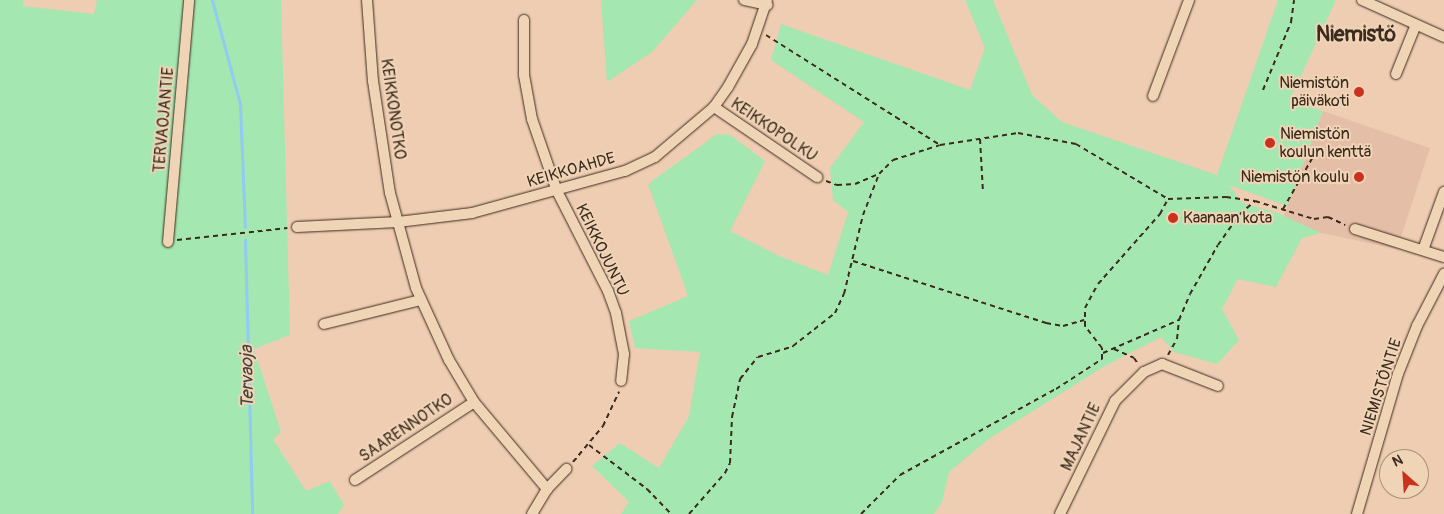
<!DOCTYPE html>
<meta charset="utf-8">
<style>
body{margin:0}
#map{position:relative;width:1444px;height:514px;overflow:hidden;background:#efcdb2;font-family:Pangolin,sans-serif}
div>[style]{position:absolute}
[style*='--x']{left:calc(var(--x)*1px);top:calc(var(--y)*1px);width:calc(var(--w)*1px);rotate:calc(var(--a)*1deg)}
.built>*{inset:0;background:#e5bea7}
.green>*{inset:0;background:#a4e7b1}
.stream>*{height:3px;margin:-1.5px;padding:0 1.5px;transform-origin:1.5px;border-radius:1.5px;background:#91cbf1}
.path>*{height:2px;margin-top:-1px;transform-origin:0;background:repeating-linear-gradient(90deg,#3b2a1e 0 5px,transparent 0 9px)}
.roads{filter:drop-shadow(0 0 1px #3b2a1e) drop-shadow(0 0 1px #3b2a1e)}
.minor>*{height:10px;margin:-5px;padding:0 5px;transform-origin:5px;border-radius:5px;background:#f0d4b6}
.dots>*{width:14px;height:14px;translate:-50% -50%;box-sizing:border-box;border:2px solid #f0d4b6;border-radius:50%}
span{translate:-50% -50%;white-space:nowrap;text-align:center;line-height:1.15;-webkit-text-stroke:4px #f0d4b6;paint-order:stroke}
.poi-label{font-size:16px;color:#3b2a1e}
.right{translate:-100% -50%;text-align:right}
.left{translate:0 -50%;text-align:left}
.street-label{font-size:16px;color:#3b2a1e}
.water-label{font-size:18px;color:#48423e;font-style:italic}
.district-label{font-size:21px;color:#3b2a1e;font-weight:700}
.north{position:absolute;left:1379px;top:449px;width:50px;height:50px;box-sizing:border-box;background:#f0d4b6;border:1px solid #a89079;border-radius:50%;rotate:334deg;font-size:14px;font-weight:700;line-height:20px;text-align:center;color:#3b2a1e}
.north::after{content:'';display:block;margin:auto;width:18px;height:22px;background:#c8321e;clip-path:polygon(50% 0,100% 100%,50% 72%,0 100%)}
</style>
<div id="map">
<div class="built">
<i style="clip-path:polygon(1323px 111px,1430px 148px,1397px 249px,1321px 233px,1283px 218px)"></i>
</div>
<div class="green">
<i style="clip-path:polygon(0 0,23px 0,23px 6px,94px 14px,97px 0,281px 0,290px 335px,254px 349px,281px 432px,273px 439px,306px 491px,330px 481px,344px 505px,338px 514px,0 514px)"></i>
<i style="clip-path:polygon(601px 0,697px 0,652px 52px,607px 82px)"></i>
<i style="clip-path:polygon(965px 0,993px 0,1032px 95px,1062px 122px,1217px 175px,1278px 0,1336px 0,1290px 99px,1323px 111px,1287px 206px,1229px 185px,1242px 203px,1276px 212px,1321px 233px,1302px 238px,1276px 287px,1238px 279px,1222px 309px,1239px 340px,1217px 364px,1174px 352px,1161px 337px,1105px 366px,990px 438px,949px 472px,942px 502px,934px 514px,621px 514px,629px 502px,592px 466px,620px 443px,659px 468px,689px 416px,700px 352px,635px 348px,629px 321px,688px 296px,648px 184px,717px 134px,730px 135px,765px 161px,730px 231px,779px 256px,828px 275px,848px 212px,833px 200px,830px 168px,864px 122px,771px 60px,781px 24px,970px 90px,985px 48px)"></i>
</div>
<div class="stream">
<i style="--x:212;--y:0;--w:108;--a:74.9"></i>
<i style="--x:240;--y:104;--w:123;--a:87.7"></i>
<i style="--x:245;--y:240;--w:274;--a:88.5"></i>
</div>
<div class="path">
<i style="--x:766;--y:35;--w:206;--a:32.3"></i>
<i style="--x:1263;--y:90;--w:74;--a:-67.6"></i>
<i style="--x:1291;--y:22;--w:22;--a:-82"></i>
<i style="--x:980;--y:139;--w:53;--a:86.8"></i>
<i style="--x:826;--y:181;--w:12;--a:20"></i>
<i style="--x:837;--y:185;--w:18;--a:-3"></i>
<i style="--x:855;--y:184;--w:26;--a:-23"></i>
<i style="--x:1283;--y:209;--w:62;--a:-60.1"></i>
<i style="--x:177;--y:240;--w:111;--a:-6.2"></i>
<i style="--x:853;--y:261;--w:203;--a:17.8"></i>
<i style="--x:1046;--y:323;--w:17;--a:10"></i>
<i style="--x:1063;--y:326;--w:22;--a:-16"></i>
<i style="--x:1114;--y:349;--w:22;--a:24"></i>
<i style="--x:1134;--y:358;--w:7;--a:56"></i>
<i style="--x:1103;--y:353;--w:83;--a:-23.5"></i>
<i style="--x:1168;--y:355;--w:18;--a:-61"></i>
<i style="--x:1177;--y:339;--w:19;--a:-84"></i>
<i style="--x:1179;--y:320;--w:28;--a:-67"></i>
<i style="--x:1190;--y:294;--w:56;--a:-60.3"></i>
<i style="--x:1218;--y:245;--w:38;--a:-55"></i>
<i style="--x:1240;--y:214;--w:20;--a:-41"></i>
<i style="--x:589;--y:445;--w:73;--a:37.2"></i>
<i style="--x:647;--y:489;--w:35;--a:46"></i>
<i style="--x:573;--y:462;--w:47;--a:-50.2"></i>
<i style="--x:603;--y:426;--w:38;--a:-65"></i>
<i style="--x:689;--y:514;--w:55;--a:-48.7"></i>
<i style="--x:725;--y:473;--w:11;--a:-63"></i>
<i style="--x:730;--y:463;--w:46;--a:-87.5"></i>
<i style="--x:732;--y:417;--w:39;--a:-78"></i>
<i style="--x:740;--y:379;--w:28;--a:-51"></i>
<i style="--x:758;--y:357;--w:37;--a:-17"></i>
<i style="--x:793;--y:346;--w:53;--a:-38.2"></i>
<i style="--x:835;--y:313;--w:21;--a:-65"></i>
<i style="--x:844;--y:294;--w:81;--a:-76.5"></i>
<i style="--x:863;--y:215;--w:44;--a:-68.7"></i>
<i style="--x:879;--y:174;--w:20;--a:-45"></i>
<i style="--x:893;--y:160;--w:49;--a:-17.7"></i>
<i style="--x:940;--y:145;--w:79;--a:-8.7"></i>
<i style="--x:1018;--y:133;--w:59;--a:10.7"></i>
<i style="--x:1076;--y:144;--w:107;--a:30.9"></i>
<i style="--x:1168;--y:199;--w:58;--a:-2"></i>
<i style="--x:1226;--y:197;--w:29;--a:8"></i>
<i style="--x:1255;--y:201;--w:62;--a:17"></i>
<i style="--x:1314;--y:219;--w:14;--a:-8"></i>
<i style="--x:1328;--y:217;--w:19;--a:25"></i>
<i style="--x:861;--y:514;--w:55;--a:-45"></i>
<i style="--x:900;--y:475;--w:178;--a:-28.9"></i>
<i style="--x:1056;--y:389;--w:55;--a:-33.1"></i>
<i style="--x:1102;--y:359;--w:11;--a:-90"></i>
<i style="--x:1102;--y:348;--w:28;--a:-128"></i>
<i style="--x:1085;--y:326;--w:18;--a:-90"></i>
<i style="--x:1085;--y:308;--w:27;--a:-62"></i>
<i style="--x:1098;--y:284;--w:94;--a:-48.5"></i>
<i style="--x:1160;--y:214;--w:17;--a:-62"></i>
</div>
<div class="roads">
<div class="minor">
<i style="--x:367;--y:0;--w:81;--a:85.8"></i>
<i style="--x:373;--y:81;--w:113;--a:81.4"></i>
<i style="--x:390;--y:193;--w:98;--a:74.7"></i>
<i style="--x:416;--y:288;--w:79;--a:65.4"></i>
<i style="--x:449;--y:360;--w:49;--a:59.2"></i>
<i style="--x:474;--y:402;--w:114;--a:50"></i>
<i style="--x:744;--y:0;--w:24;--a:12"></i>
<i style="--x:1362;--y:0;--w:90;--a:24.3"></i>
<i style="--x:524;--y:20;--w:55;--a:90"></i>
<i style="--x:524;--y:75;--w:45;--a:79.7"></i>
<i style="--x:532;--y:119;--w:76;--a:70.9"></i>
<i style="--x:557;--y:191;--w:112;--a:63"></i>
<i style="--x:608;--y:291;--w:23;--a:70"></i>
<i style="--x:616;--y:313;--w:42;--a:79"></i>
<i style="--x:624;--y:354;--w:27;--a:96"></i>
<i style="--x:1396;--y:74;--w:51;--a:-68"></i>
<i style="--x:1153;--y:96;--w:103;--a:-69.4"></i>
<i style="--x:714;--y:107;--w:125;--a:34.2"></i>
<i style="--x:297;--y:227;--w:101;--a:-2.8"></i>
<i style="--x:398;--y:222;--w:75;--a:-6.9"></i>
<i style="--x:472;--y:213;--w:159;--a:-15.4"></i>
<i style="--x:625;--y:171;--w:33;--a:-25"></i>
<i style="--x:655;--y:157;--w:77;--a:-40.3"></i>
<i style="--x:714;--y:107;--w:24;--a:-55"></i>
<i style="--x:728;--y:87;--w:49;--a:-60.8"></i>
<i style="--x:752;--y:44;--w:46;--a:-71.2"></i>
<i style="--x:1355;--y:229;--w:93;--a:17.5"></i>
<i style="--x:168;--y:242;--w:243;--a:-85"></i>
<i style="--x:1423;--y:250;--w:62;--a:-70.1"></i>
<i style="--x:324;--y:324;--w:100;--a:-13.9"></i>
<i style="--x:355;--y:480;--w:142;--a:-33.2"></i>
<i style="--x:532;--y:514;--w:29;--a:-59"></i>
<i style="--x:547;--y:489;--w:28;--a:-46"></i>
<i style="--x:1060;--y:514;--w:126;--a:-64"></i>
<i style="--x:1115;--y:401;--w:41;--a:-45"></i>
<i style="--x:1144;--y:372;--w:20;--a:-24"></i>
<i style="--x:1162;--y:364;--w:60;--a:21.4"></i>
<i style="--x:1357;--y:514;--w:146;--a:-73.7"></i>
<i style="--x:1398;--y:374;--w:52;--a:-68.4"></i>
<i style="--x:1417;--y:326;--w:59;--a:-62.6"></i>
</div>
</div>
<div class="dots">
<i style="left:1359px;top:92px;background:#c8321e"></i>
<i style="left:1270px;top:143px;background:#c8321e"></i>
<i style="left:1359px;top:177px;background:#c8321e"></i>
<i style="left:1173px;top:218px;background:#c8321e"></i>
</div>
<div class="poi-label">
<span class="right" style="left:1349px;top:92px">Niemistön<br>päiväkoti</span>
<span class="left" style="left:1280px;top:143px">Niemistön<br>koulun kenttä</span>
<span class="right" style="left:1349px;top:177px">Niemistön koulu</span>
<span class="left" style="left:1183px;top:218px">Kaanaan kota</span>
</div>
<div class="street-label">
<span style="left:393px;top:109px;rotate:82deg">KEIKKONOTKO</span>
<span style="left:164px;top:120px;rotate:-85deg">TERVAOJANTIE</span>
<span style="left:774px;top:130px;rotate:34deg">KEIKKOPOLKU</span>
<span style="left:571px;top:170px;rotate:-16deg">KEIKKOAHDE</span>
<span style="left:602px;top:250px;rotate:64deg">KEIKKOJUNTU</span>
<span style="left:1381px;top:387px;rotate:-72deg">NIEMISTÖNTIE</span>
<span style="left:406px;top:428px;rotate:-34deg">SAARENNOTKO</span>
<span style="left:1081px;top:437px;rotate:-65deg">MAJANTIE</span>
</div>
<div class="water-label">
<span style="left:248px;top:377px;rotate:-91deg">Tervaoja</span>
</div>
<div class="district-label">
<span style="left:1356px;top:35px">Niemistö</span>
</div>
<div class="north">N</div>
</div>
